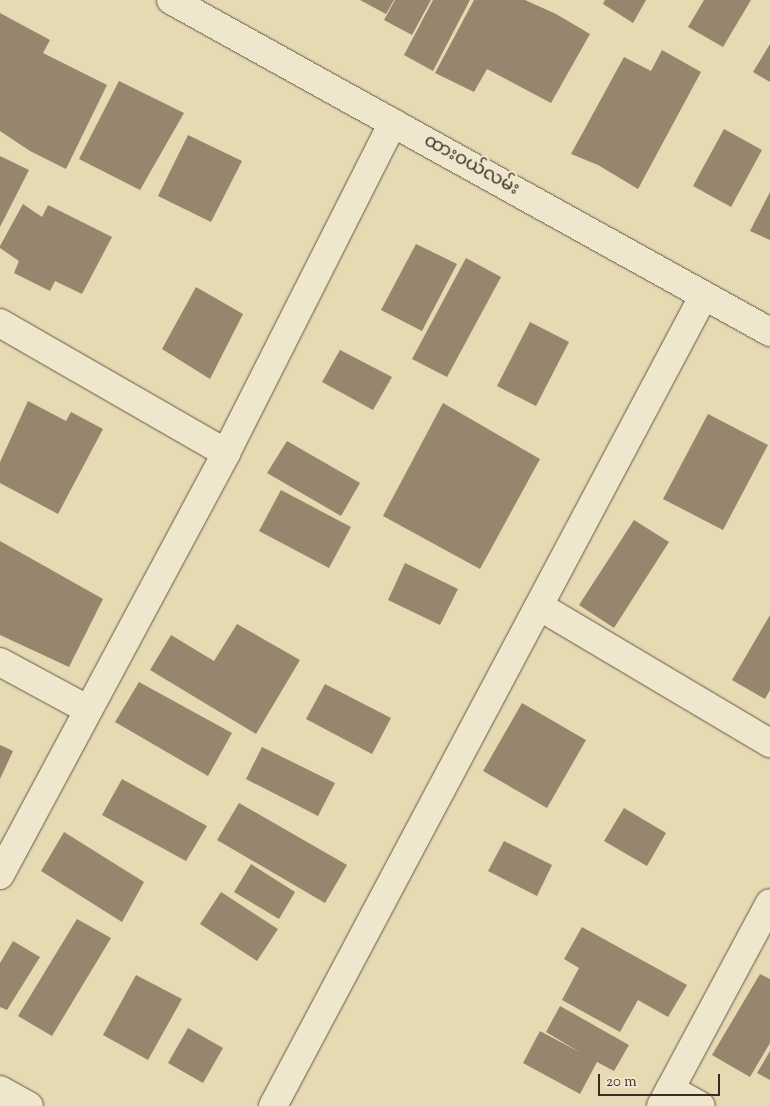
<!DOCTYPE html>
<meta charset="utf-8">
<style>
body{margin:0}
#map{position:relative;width:770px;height:1106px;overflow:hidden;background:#e5dab2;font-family:"Sorts Mill Goudy","Noto Sans Myanmar",serif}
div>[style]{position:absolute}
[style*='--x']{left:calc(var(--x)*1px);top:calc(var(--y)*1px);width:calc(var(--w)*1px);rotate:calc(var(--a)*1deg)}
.building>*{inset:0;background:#95866d}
.roads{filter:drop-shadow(0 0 1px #685647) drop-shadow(0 0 1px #685647)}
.minor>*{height:28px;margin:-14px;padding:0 14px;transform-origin:14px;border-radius:14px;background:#eee7cd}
span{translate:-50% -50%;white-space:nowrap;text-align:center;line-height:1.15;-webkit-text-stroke:4.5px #eee7cd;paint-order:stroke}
.street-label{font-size:18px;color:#3e2a23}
.scale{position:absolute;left:598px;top:1074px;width:122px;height:22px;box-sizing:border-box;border:2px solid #3e2a23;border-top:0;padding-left:6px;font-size:15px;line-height:18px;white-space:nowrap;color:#3e2a23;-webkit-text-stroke:4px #eee7cd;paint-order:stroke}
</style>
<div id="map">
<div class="building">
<i style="clip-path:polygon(360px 0,394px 0,386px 14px)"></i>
<i style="clip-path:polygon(395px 0,431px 0,412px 35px,384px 20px)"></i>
<i style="clip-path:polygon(433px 0,470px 0,433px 71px,404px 55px)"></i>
<i style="clip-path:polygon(474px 0,525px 0,556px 14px,590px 34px,551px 103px,487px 69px,474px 92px,435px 73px)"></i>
<i style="clip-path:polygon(605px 0,646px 0,633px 23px,603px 4px)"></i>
<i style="clip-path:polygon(704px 0,751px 0,723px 47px,688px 27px)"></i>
<i style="clip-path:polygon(0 13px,50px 40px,43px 53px,107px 85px,66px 169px,30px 151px,0 131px)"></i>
<i style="clip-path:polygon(770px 44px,770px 82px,753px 72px)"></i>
<i style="clip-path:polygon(662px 50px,701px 72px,638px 189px,598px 165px,571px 154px,624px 57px,651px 71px)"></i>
<i style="clip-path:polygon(119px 81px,184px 113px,140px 190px,79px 159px)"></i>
<i style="clip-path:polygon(724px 129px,762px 150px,731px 207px,693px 186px)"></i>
<i style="clip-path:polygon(188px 135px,242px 161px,211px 222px,158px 196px)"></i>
<i style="clip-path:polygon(0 156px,29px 170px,0 227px)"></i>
<i style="clip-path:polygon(770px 192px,770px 240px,750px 231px)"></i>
<i style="clip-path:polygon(23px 204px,42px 217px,48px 205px,112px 237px,82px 294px,55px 281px,50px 291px,14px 273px,19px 261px,0 248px,0 246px)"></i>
<i style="clip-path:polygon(416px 244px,457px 264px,422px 331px,381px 310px)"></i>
<i style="clip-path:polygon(466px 258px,501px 277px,447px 377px,412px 359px)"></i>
<i style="clip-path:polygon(196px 287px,243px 314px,210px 379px,162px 349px)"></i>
<i style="clip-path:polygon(530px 322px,569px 342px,536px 406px,497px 386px)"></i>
<i style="clip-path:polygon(340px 350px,392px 377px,373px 410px,322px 382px)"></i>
<i style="clip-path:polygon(28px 401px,66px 421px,71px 412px,103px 429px,58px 514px,0 483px,0 462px)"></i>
<i style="clip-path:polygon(443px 403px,540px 459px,480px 569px,383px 516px)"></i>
<i style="clip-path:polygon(708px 414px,768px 445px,723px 530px,663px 499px)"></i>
<i style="clip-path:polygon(287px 441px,360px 483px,341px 516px,267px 473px)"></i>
<i style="clip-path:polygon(281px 490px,351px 527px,329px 568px,259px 531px)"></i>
<i style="clip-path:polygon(634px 520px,669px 542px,614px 628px,579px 605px)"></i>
<i style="clip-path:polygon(0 541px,103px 599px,69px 667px,0 635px)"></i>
<i style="clip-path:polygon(405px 563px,458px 589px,440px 625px,388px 600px)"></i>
<i style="clip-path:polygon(770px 615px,770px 690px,765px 699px,732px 680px)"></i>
<i style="clip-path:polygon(237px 624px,300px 660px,256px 734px,150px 670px,171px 635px,214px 661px)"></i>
<i style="clip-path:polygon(139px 682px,232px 733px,208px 776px,115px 722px)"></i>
<i style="clip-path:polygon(325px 684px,391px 718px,372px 754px,306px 719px)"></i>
<i style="clip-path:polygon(522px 703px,586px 740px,547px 808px,483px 771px)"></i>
<i style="clip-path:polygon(0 745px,13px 751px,0 779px)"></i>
<i style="clip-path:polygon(262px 747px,335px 783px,318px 816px,246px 779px)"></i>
<i style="clip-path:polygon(122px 779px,207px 826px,186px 861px,102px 815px)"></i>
<i style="clip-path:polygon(239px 803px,347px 865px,325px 903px,217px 840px)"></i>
<i style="clip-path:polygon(624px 808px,666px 833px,647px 866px,604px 841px)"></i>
<i style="clip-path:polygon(64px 832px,144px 882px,122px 922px,41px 871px)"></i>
<i style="clip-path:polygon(504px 841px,552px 865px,537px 896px,488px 871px)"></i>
<i style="clip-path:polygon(251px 864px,295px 892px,279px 919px,234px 892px)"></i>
<i style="clip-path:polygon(221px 892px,278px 929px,257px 961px,200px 924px)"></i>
<i style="clip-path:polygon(77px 919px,111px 938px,52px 1036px,18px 1016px)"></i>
<i style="clip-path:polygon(582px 927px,687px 985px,668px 1017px,638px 1000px,620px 1032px,562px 1000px,579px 968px,564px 959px)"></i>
<i style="clip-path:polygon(13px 941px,40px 957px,7px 1010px,0 1007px,0 963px)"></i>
<i style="clip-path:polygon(760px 974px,770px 979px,770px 1043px,750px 1077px,712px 1055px)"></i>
<i style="clip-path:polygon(136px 975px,182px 999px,148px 1060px,103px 1035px)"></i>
<i style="clip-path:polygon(560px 1006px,629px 1045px,614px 1071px,597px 1062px,580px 1094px,523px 1063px,540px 1031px,581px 1053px,546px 1032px)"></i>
<i style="clip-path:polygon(188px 1028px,223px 1048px,203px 1083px,168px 1063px)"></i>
<i style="clip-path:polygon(770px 1051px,770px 1080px,757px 1073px)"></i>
</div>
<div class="roads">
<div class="minor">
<i style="--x:171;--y:0;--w:685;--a:29"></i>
<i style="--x:0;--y:323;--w:261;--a:29.9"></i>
<i style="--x:539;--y:606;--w:269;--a:30.7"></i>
<i style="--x:0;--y:662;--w:99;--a:28.4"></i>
<i style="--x:0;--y:875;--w:479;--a:-61.8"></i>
<i style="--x:226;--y:453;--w:370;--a:-63.2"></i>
<i style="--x:670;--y:1089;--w:35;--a:29"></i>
<i style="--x:0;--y:1090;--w:33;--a:29"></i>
<i style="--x:273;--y:1106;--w:918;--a:-62.01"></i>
<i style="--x:661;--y:1106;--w:230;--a:-61.8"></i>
</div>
</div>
<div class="street-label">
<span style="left:471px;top:166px;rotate:29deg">ထားဝယ်လမ်း</span>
</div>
<div class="scale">20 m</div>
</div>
